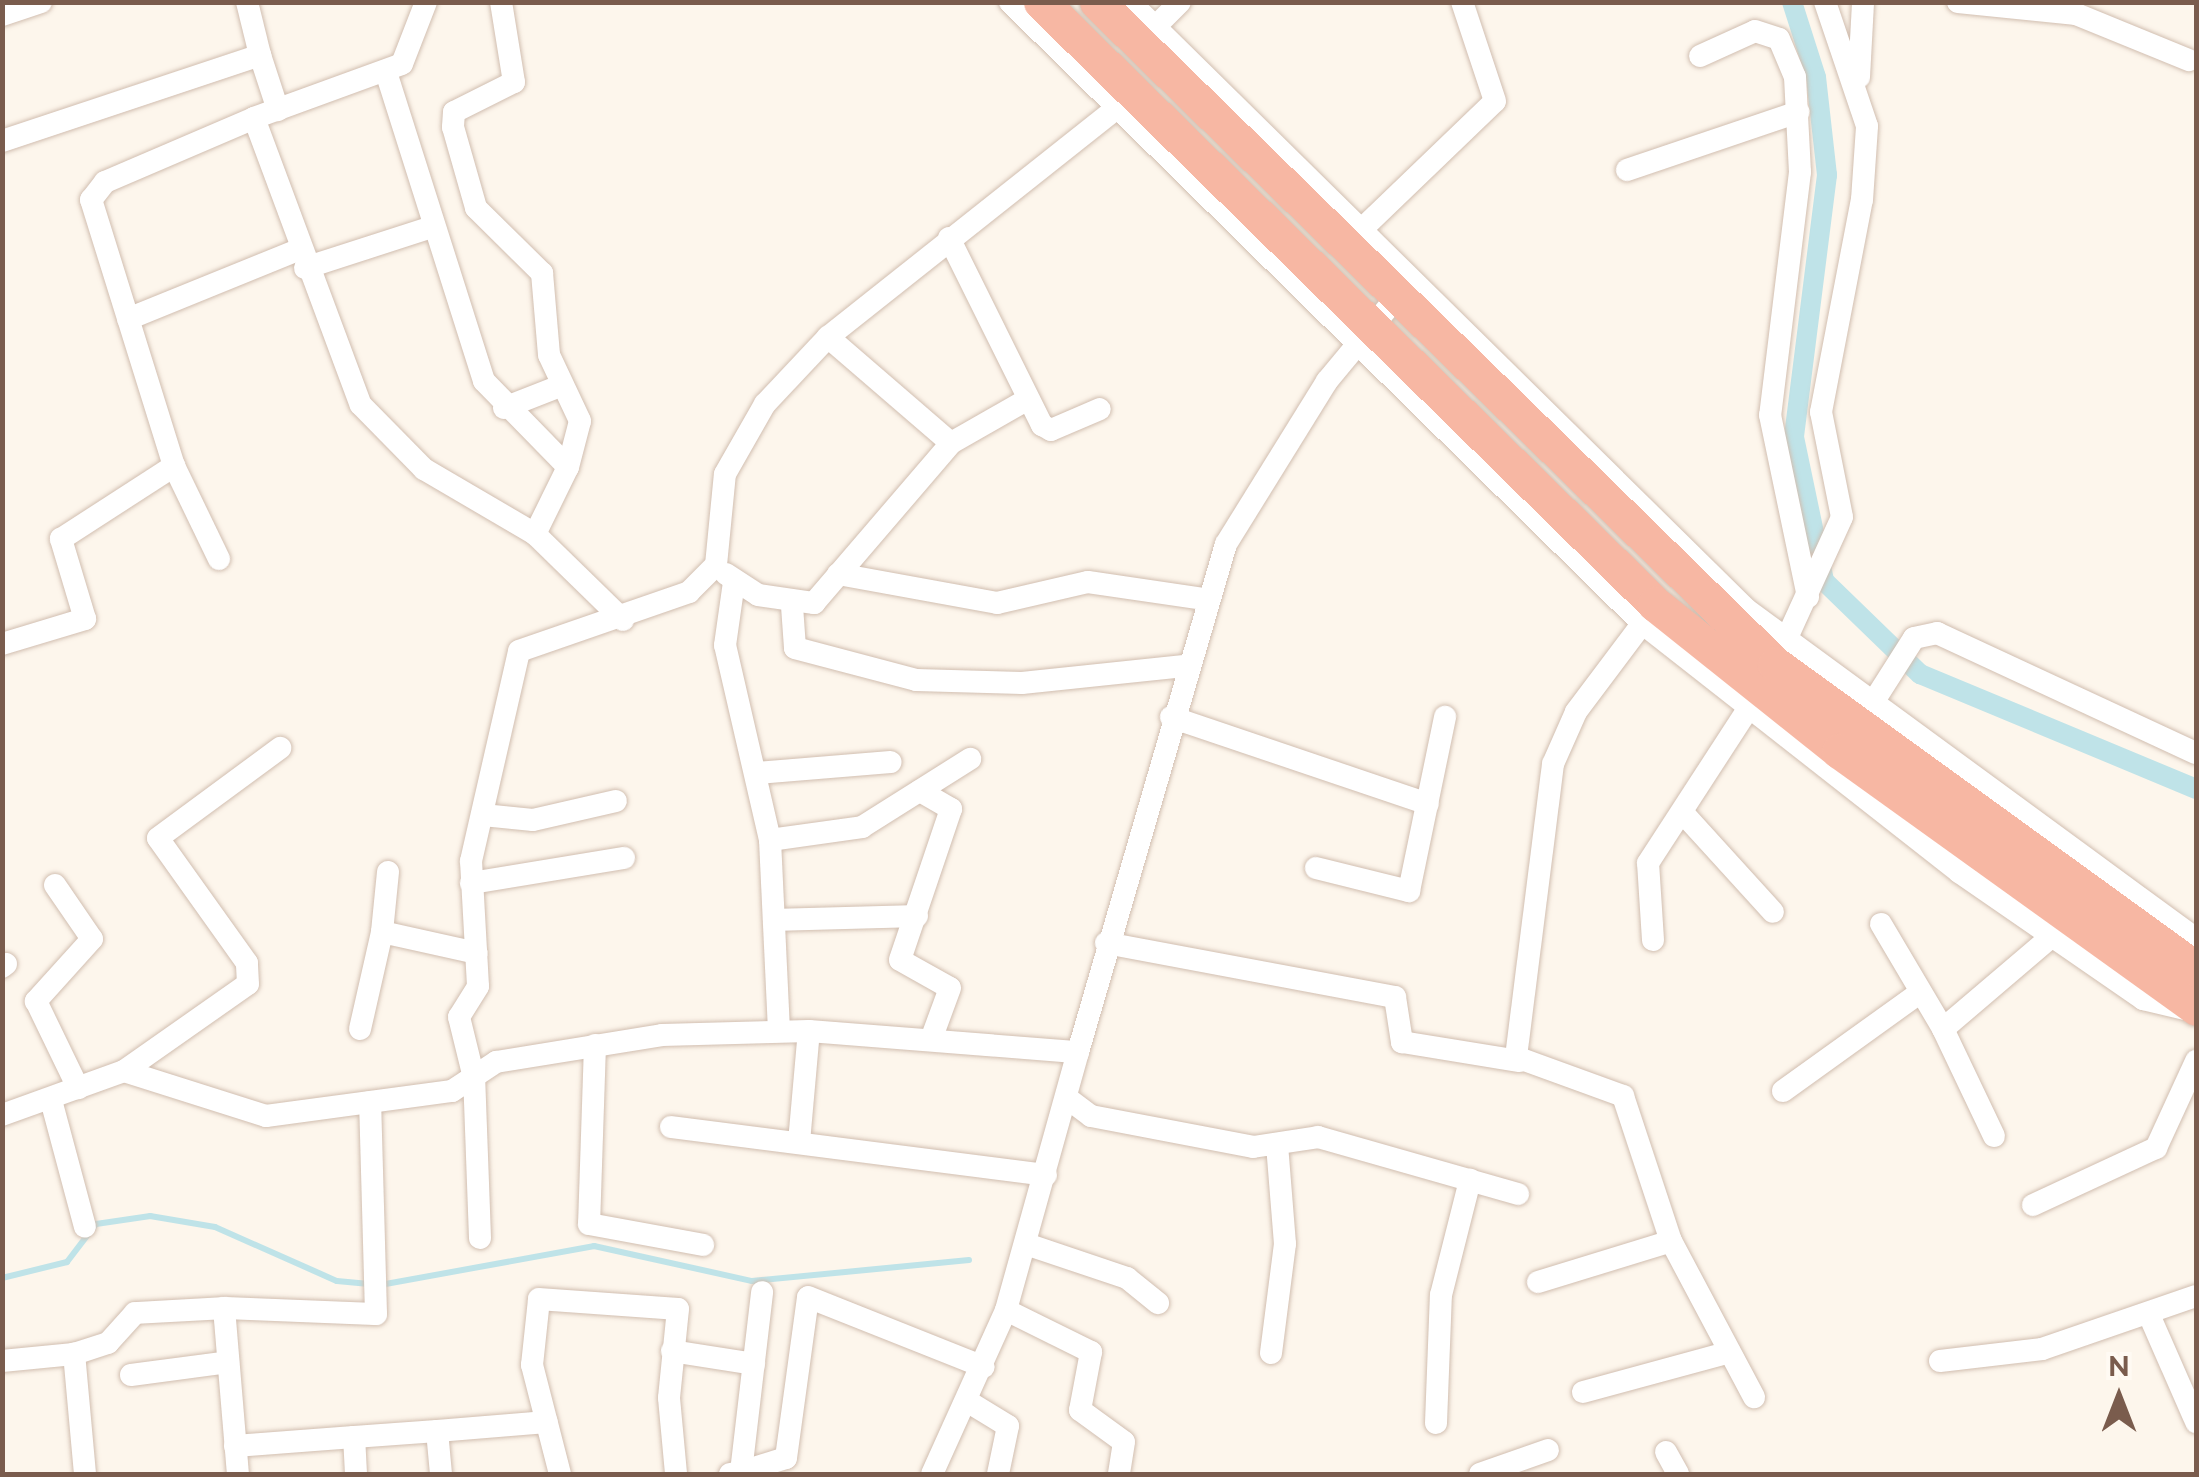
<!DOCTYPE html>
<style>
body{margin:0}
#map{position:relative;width:2199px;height:1477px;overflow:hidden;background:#fdf6ec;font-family:Raleway,sans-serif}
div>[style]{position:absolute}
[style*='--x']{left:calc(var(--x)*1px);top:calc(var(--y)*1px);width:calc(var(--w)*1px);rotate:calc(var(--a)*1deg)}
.stream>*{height:6px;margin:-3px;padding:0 3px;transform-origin:3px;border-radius:3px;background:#bfe3e8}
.canal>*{height:20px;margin:-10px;padding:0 10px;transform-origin:10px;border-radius:10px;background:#bfe3e8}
.roads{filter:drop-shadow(0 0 2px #d1beb0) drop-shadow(0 0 2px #d1beb0)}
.minor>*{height:22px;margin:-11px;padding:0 11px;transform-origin:11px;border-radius:11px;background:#fff}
.highway>*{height:35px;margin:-17.5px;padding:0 17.5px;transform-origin:17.5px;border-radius:17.5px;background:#f7b7a3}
span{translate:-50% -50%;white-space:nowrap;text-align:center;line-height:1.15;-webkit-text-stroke:8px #fffaf3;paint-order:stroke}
.frame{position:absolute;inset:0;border:5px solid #7a5c4d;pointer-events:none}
.north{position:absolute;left:2069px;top:1347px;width:100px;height:100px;-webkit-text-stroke:8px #fffaf3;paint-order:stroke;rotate:0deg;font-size:28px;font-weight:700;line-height:40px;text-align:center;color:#7a5c4d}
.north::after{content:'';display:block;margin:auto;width:35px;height:45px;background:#7a5c4d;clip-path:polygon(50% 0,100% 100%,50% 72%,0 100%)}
</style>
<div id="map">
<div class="stream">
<i style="--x:2;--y:1278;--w:67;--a:-13.8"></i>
<i style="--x:67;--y:1262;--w:48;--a:-52.7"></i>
<i style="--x:96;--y:1224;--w:55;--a:-8.4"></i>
<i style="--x:150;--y:1216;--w:66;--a:9.6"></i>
<i style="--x:215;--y:1227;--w:133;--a:23.9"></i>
<i style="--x:337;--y:1281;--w:43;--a:5.3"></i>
<i style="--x:380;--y:1285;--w:218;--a:-10.3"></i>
<i style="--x:594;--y:1246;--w:162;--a:12.5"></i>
<i style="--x:752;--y:1281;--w:218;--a:-5.5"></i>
</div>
<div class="canal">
<i style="--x:1792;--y:2;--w:79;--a:72.3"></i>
<i style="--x:1816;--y:77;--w:99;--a:83.6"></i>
<i style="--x:1827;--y:175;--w:264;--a:97.2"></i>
<i style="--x:1794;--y:437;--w:147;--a:78.2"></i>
<i style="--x:1824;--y:581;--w:134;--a:44.1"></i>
<i style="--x:1920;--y:674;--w:299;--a:22.6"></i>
</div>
<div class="roads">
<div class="minor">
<i style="--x:426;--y:2;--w:66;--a:111.2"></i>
<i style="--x:402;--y:64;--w:158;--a:160"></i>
<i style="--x:254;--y:118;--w:306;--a:69.6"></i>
<i style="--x:361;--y:405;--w:90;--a:45.5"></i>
<i style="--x:424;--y:469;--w:129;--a:30.4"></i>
<i style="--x:535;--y:534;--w:123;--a:44.3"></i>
<i style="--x:501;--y:2;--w:81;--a:80.8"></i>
<i style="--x:514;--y:82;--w:67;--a:153.4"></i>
<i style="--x:454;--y:112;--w:15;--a:94"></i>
<i style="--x:453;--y:127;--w:84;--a:74.1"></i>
<i style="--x:476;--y:208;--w:93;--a:44.6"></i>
<i style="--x:542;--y:273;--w:82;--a:85.1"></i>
<i style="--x:549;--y:355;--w:73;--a:64.8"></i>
<i style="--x:580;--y:421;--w:48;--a:104.6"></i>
<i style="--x:1010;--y:2;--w:887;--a:44.5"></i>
<i style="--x:1643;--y:624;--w:402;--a:38.1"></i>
<i style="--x:1959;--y:872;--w:224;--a:34.6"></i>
<i style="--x:2143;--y:999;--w:51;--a:13.5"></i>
<i style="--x:1130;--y:2;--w:865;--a:44.58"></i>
<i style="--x:1746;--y:609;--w:558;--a:36.25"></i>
<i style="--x:1958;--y:2;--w:119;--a:5.8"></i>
<i style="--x:2076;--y:14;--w:122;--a:22.2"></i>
<i style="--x:2;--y:15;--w:41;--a:-18.4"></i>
<i style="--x:1155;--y:27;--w:35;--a:-45"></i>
<i style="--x:260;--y:55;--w:58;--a:71.9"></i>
<i style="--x:1700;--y:56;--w:60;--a:-24.4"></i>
<i style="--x:1755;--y:31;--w:25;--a:18"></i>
<i style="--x:1779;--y:39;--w:41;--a:67.2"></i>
<i style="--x:1795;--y:77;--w:95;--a:87"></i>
<i style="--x:1800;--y:172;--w:245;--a:97"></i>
<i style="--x:1770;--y:415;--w:186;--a:78.2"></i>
<i style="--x:386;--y:72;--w:324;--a:72.4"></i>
<i style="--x:484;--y:381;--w:120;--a:45.7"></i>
<i style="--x:568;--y:467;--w:75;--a:116.2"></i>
<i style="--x:1859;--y:77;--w:75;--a:-86.9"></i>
<i style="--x:2;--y:141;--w:272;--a:-18.4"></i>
<i style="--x:260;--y:55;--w:55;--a:-103.8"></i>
<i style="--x:1627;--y:170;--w:181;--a:-18.7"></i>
<i style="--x:1360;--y:231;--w:187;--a:-43.9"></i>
<i style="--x:1495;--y:101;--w:104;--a:-108.4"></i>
<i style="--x:949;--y:238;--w:209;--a:63.6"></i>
<i style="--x:1042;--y:425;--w:10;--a:29"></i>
<i style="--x:1051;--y:430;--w:53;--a:-23.2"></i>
<i style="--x:305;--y:268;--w:133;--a:-17.9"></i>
<i style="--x:128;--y:319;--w:183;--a:-22.1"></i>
<i style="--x:828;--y:337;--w:162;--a:40.8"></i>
<i style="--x:504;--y:408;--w:63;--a:-21.3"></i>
<i style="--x:219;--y:559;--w:103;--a:-115.8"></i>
<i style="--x:174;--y:466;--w:279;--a:-107.3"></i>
<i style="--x:91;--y:200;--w:23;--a:-52"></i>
<i style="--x:105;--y:182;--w:162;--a:-23.2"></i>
<i style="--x:726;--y:574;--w:38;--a:33"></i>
<i style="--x:758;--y:595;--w:57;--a:8.1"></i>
<i style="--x:814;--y:603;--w:211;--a:-49.4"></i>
<i style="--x:951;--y:443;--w:89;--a:-29.7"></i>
<i style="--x:838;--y:574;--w:162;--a:10.3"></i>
<i style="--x:997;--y:603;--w:93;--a:-13"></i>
<i style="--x:1088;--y:582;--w:118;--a:8.3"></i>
<i style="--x:734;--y:582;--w:64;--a:98.1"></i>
<i style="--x:725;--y:645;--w:200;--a:77"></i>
<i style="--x:770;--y:840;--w:191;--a:87.3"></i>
<i style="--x:792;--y:606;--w:42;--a:85.9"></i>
<i style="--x:795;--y:648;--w:125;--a:14.8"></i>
<i style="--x:916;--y:680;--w:106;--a:1.6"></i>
<i style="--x:1022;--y:683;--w:163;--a:-6"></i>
<i style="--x:1651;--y:612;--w:125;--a:126.9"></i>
<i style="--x:1576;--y:712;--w:57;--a:113.9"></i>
<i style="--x:1553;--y:764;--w:295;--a:97.2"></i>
<i style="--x:1516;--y:1057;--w:114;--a:20"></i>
<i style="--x:1623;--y:1096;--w:153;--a:71.7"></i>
<i style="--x:1671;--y:1241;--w:177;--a:62"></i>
<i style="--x:2;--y:644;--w:87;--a:-16.8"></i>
<i style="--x:85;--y:619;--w:84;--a:-106.7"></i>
<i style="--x:61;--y:539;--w:135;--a:-32.9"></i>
<i style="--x:1781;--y:651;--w:147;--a:-65.5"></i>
<i style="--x:1842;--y:517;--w:107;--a:-101.3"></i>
<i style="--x:1821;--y:412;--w:216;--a:-79.1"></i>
<i style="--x:1862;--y:200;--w:74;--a:-86.1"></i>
<i style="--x:1867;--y:126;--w:131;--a:-108.7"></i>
<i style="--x:1865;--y:715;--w:91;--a:-57.5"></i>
<i style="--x:1914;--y:638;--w:24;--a:-12"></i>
<i style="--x:1937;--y:633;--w:285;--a:24.9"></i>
<i style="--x:1171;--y:717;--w:271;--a:18.7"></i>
<i style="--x:757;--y:773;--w:134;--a:-4.7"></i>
<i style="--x:920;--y:791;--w:36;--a:30"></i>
<i style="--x:951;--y:809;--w:159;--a:108.7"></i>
<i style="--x:900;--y:960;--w:57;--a:29.2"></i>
<i style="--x:950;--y:988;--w:52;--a:110.2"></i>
<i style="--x:1682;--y:812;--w:135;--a:47.7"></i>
<i style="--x:483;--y:815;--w:50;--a:5.7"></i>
<i style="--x:533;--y:820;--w:85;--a:-12.9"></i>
<i style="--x:770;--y:840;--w:93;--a:-8"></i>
<i style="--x:862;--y:827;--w:128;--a:-32.2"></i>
<i style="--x:1316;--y:868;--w:96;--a:13.9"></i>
<i style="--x:1409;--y:891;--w:178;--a:-78.3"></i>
<i style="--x:388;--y:872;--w:60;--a:95.7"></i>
<i style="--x:382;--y:932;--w:97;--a:12.5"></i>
<i style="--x:471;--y:883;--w:155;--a:-9.3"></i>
<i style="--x:55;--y:885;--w:65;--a:55.6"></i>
<i style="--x:92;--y:939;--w:84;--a:132.1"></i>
<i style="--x:36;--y:1001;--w:97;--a:64.2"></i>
<i style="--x:774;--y:920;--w:143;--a:-1.6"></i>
<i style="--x:1881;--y:924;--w:122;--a:59.4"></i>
<i style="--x:1653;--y:940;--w:77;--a:-93.7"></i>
<i style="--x:1648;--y:863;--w:184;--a:-57"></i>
<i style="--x:1106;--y:943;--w:294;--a:10.6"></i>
<i style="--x:1395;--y:997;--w:46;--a:81.2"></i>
<i style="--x:1402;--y:1042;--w:119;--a:9.2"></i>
<i style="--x:2;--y:967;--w:5;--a:-37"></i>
<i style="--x:360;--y:1029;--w:99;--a:-77.2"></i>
<i style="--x:595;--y:1045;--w:179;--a:91.9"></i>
<i style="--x:589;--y:1224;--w:116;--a:10.4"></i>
<i style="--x:1078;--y:1052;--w:268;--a:105.6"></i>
<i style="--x:1006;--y:1310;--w:95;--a:26.3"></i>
<i style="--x:1091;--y:1352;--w:59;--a:100.7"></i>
<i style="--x:1080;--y:1410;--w:54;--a:36"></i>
<i style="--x:1124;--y:1442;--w:32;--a:99"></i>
<i style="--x:124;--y:1071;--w:149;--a:17.6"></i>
<i style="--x:266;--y:1116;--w:188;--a:-7.7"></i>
<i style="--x:452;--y:1091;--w:53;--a:-33.4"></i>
<i style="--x:496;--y:1062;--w:168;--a:-9.2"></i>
<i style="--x:662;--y:1035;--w:147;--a:-1.6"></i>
<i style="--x:809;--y:1031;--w:270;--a:4.5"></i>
<i style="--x:1078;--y:1052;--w:529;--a:-73.76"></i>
<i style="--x:1226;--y:544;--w:192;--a:-58.2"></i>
<i style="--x:1327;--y:381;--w:107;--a:-50.3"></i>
<i style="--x:1783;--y:1091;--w:166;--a:-35.7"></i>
<i style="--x:1067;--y:1098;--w:30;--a:37"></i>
<i style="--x:1091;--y:1116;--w:165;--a:10.8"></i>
<i style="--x:1253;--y:1147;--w:66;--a:-8.7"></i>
<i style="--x:1318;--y:1137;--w:208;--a:15.9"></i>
<i style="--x:51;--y:1100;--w:131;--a:75"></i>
<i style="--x:2;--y:1115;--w:130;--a:-19.8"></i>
<i style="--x:124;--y:1071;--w:151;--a:-35.1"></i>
<i style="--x:248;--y:984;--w:21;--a:-93"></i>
<i style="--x:247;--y:963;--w:153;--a:-125.5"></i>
<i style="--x:158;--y:838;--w:152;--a:-36.4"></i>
<i style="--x:671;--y:1127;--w:378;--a:7.3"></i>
<i style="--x:1994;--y:1136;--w:119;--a:-115.5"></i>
<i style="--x:1943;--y:1029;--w:142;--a:-40.4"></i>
<i style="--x:799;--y:1142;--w:111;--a:-84.9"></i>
<i style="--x:2033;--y:1205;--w:136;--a:-24.9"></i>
<i style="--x:2156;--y:1148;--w:96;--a:-65.3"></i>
<i style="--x:480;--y:1238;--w:160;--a:-92.1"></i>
<i style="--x:474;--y:1078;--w:63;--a:-103.8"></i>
<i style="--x:459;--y:1017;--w:36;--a:-58"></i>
<i style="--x:478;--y:986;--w:125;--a:-93.2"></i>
<i style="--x:471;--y:861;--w:215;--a:-77.1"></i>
<i style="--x:519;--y:651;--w:180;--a:-19.1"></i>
<i style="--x:689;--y:592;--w:38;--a:-45"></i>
<i style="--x:716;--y:565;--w:91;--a:-84.4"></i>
<i style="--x:725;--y:474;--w:81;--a:-60.3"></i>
<i style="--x:765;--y:404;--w:92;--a:-46.8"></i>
<i style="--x:828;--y:337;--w:367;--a:-38.4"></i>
<i style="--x:1026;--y:1244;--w:107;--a:18.6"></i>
<i style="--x:1127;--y:1278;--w:40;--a:39"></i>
<i style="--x:1538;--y:1282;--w:139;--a:-17.1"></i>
<i style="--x:224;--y:1308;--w:152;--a:2.3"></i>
<i style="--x:376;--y:1314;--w:212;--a:-91.6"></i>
<i style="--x:2150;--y:1317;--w:115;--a:66.3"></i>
<i style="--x:672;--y:1351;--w:83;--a:9"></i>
<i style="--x:1271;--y:1353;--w:110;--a:-82.7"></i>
<i style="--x:1285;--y:1244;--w:100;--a:-94.6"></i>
<i style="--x:2;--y:1361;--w:72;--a:-5.6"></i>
<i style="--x:1940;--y:1361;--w:103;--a:-6.7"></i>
<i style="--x:2042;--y:1349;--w:163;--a:-19"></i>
<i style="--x:131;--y:1375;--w:98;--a:-7.6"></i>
<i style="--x:1583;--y:1392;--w:152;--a:-15.2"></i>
<i style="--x:967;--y:1401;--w:48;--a:31.4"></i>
<i style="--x:1008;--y:1426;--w:49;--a:101.8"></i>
<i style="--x:1436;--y:1423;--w:128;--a:-87.8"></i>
<i style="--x:1441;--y:1295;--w:119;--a:-75.8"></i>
<i style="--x:437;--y:1431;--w:110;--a:-4.7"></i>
<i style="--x:235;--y:1446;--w:119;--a:-4.3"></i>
<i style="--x:1666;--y:1452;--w:25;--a:61"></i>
<i style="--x:741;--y:1472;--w:47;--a:-17.3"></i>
<i style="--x:786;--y:1458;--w:162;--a:-82.2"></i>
<i style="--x:808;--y:1297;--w:189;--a:21.7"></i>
<i style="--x:85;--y:1474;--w:121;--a:-95.2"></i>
<i style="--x:74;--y:1354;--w:36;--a:-18"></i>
<i style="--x:108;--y:1343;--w:40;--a:-48"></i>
<i style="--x:135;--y:1313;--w:89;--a:-3.2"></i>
<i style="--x:224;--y:1308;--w:167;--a:85.2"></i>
<i style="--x:356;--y:1474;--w:37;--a:-93"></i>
<i style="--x:354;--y:1437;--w:83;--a:-4.1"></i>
<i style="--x:437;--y:1431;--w:43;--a:84.7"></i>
<i style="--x:560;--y:1474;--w:113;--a:-104.4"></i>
<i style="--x:532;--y:1365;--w:66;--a:-83.9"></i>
<i style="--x:539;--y:1299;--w:139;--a:4.1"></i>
<i style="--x:678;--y:1309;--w:89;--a:95.8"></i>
<i style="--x:669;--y:1398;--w:76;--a:84.7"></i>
<i style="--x:730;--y:1474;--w:11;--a:-10"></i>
<i style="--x:741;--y:1472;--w:181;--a:-83.3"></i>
<i style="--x:932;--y:1474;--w:180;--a:-65.7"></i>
<i style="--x:1480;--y:1474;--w:72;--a:-19.4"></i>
</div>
<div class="highway">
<i style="--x:1041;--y:2;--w:860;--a:44.43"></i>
<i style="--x:1655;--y:604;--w:236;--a:38.6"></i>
<i style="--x:1839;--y:751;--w:440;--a:35.7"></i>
<i style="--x:1097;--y:2;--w:948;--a:44.32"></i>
<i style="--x:1775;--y:664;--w:520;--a:35.92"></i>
</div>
</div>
<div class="frame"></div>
<div class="north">N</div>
</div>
